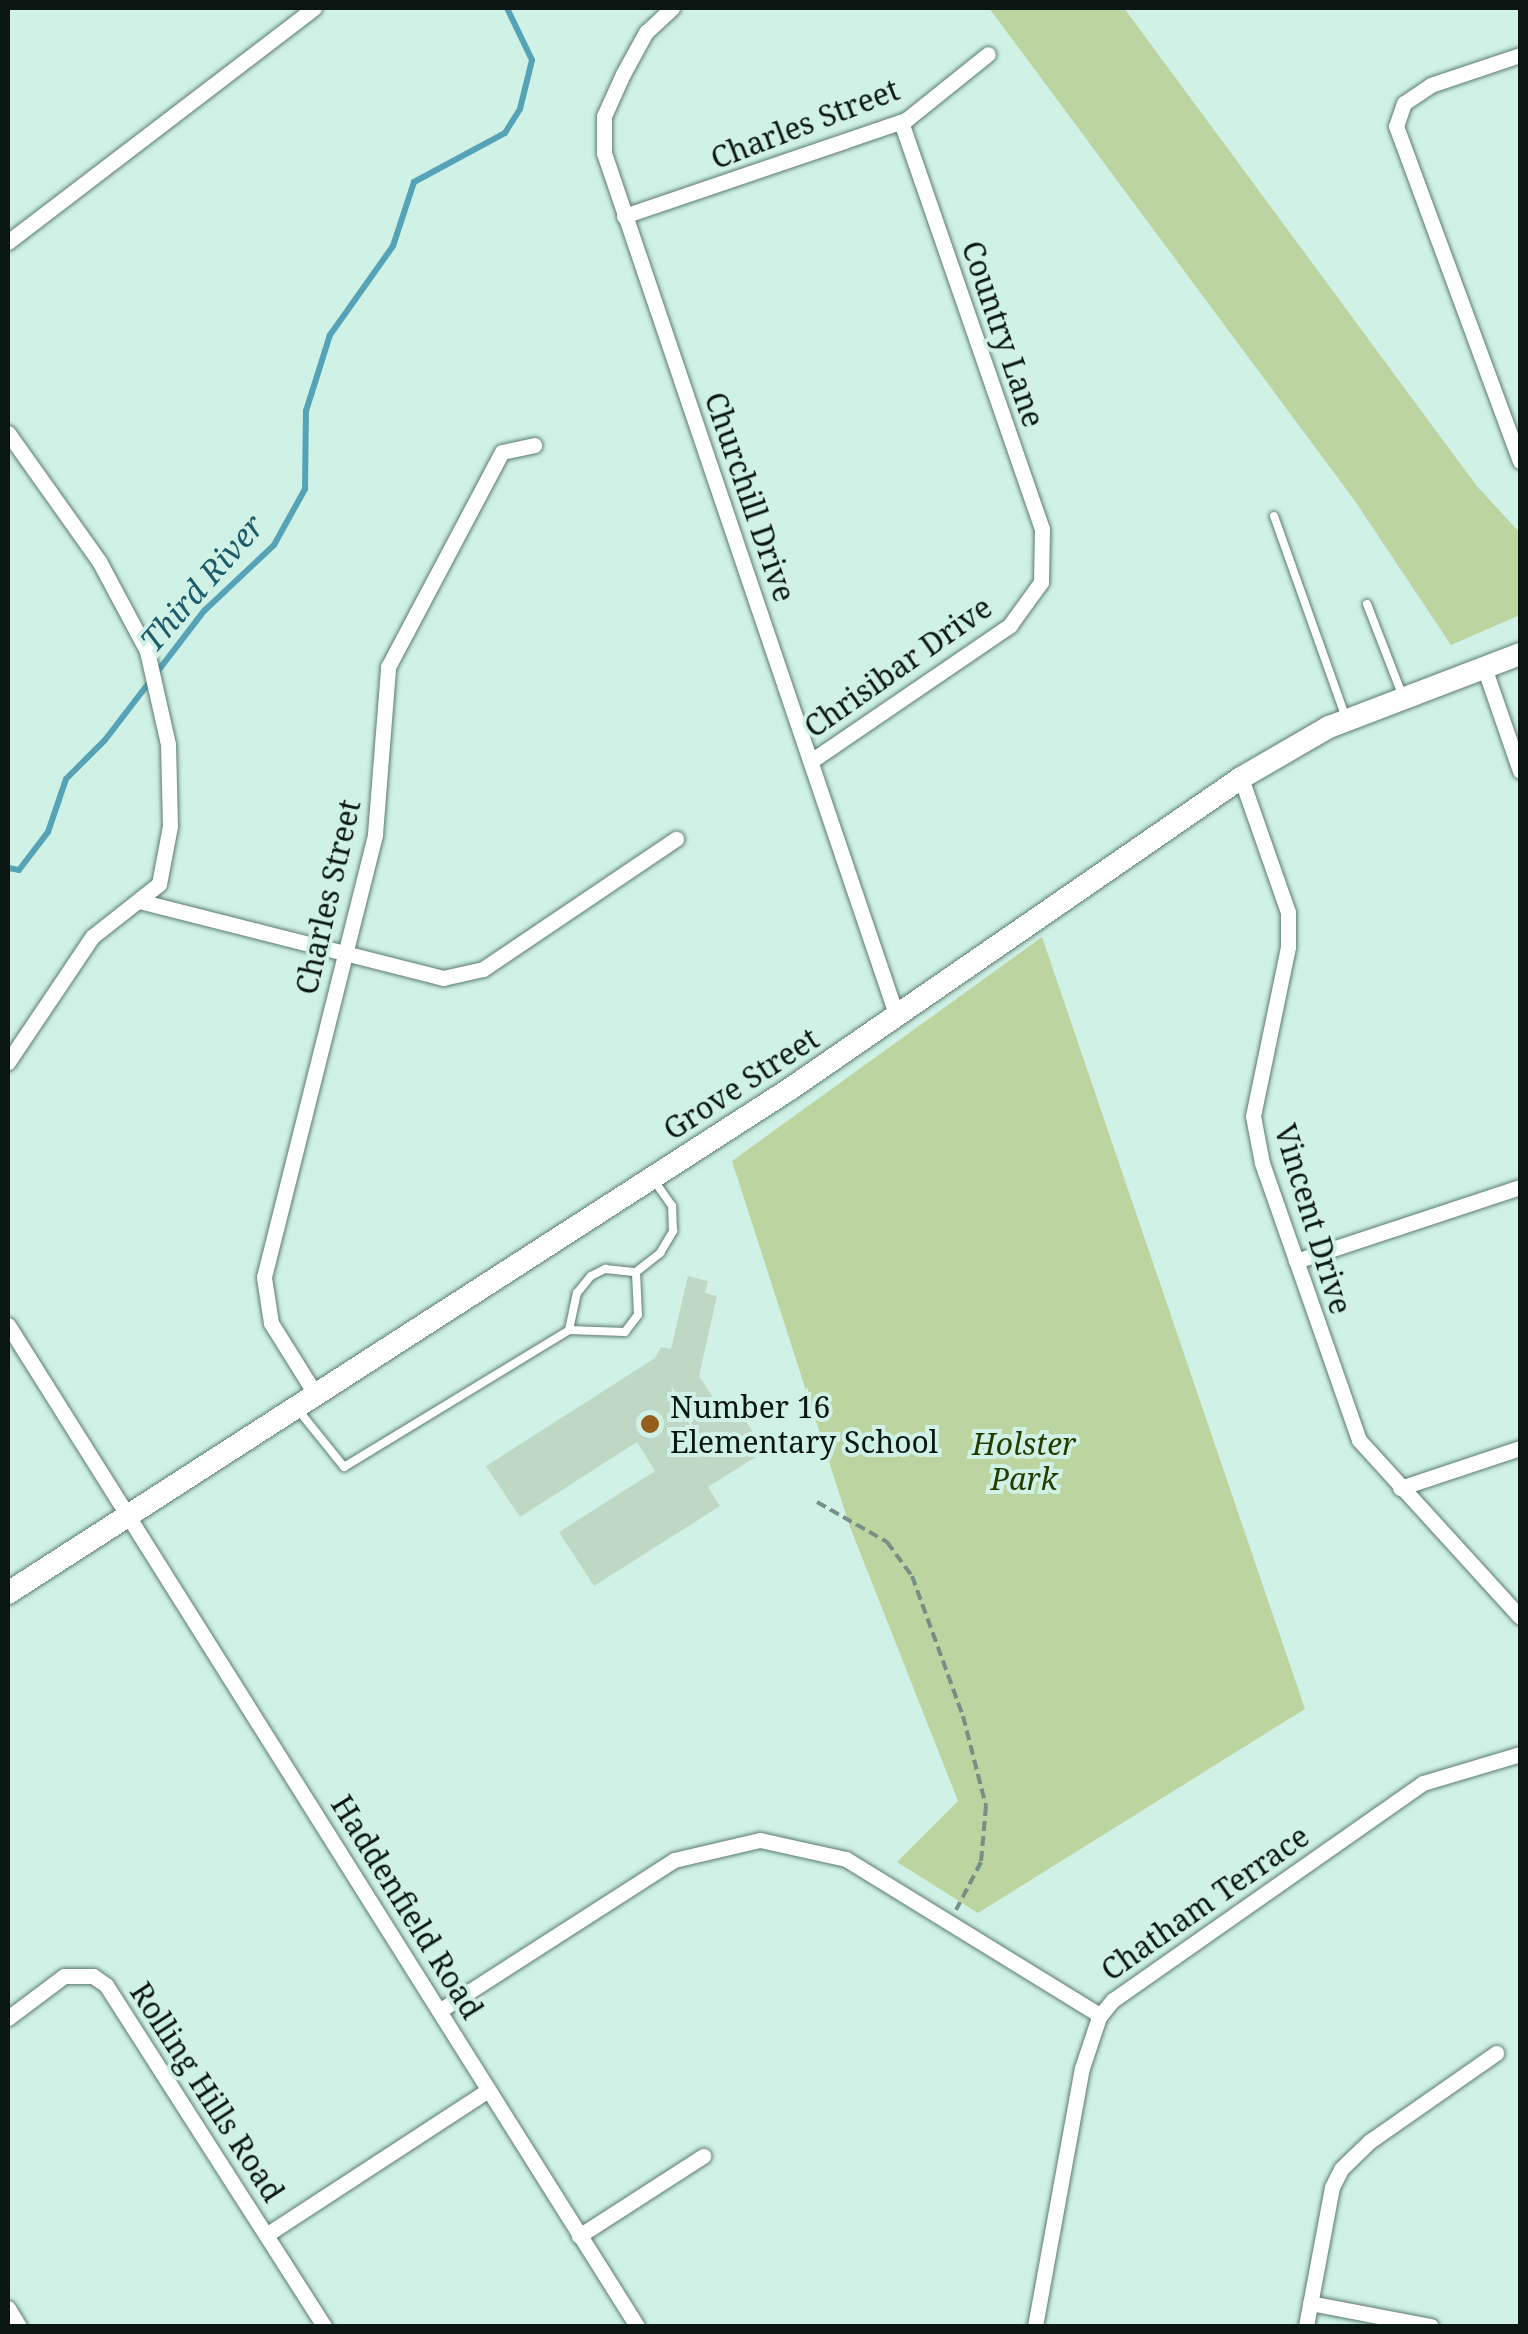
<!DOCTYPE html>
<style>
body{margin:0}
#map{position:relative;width:1528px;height:2334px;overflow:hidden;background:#d0f2e6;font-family:"Noto Serif",serif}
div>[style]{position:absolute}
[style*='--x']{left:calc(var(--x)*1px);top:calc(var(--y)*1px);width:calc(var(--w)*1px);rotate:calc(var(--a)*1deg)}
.green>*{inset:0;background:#bbd4a0}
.stream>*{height:6px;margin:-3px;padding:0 3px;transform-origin:3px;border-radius:3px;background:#56a3b7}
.building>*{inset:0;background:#bed8c3}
.path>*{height:4px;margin-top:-2px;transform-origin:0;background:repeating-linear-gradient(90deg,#778f87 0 10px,transparent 0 15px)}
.roads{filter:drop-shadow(0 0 2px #5c7b71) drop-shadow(0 0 2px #5c7b71)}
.lane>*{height:8px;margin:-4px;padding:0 4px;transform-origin:4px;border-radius:4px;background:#fff}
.street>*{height:15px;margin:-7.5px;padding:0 7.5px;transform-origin:7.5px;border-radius:7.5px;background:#fff}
.secondary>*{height:22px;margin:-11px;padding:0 11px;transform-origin:11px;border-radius:11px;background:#fff}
.dots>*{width:28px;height:28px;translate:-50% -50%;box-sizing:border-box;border:5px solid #d0f2e6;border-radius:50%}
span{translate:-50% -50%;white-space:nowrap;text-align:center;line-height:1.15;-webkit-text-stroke:8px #d0f2e6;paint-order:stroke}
.street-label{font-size:30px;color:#0a1612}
.poi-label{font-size:30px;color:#0a1612}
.left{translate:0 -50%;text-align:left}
.park-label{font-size:30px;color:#253c00;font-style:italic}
.water-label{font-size:32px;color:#1c5c6b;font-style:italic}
.frame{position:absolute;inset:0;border:10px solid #0a1612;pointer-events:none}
</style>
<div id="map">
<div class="green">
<i style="clip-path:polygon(989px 8px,1124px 8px,1476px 485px,1520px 533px,1520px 615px,1451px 645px,1355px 501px)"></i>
<i style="clip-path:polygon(1042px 937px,1305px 1709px,978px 1913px,897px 1862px,958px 1801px,850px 1527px,732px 1161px)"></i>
</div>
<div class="stream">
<i style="--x:8;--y:868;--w:11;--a:10"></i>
<i style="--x:19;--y:870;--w:48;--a:-52.7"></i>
<i style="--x:48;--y:832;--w:56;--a:-71.2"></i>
<i style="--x:66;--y:779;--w:55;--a:-45"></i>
<i style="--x:105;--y:740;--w:163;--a:-52.5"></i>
<i style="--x:204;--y:611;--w:96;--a:-43.3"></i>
<i style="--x:274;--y:545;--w:64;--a:-61"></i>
<i style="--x:305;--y:489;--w:78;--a:-89.3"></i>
<i style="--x:306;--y:411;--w:80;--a:-72.5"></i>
<i style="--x:330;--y:335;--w:109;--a:-54.7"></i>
<i style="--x:393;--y:246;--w:67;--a:-71.8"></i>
<i style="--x:414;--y:182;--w:103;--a:-28.3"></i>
<i style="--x:505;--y:133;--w:28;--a:-58"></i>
<i style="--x:520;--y:109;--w:50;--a:-76.2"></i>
<i style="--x:532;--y:60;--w:58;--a:-115.7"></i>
</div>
<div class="building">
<i style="clip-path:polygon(688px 1276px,708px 1281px,705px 1293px,717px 1296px,699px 1376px,718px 1405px,731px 1398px,765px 1451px,708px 1487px,720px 1506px,594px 1586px,559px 1532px,655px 1471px,637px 1442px,520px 1517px,486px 1466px,655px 1358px,661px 1347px,671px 1349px)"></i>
</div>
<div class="path">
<i style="--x:817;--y:1502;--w:81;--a:29.7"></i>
<i style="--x:887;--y:1542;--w:42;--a:53.7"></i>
<i style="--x:912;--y:1576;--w:149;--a:70"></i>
<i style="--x:963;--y:1716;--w:93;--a:75.7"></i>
<i style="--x:986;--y:1806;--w:56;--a:95.1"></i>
<i style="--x:981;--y:1862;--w:54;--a:117.5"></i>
</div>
<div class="roads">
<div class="lane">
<i style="--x:1274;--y:516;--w:211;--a:70.4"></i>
<i style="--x:1367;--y:604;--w:100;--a:68.8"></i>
<i style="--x:569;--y:1330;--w:56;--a:2"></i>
<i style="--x:625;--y:1332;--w:21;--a:-53"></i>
<i style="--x:638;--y:1315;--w:43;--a:-92.7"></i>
<i style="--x:299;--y:1411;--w:72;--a:51.2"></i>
<i style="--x:344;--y:1467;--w:263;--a:-31.3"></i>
<i style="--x:569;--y:1330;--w:38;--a:-78"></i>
<i style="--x:577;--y:1293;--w:22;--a:-51"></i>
<i style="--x:591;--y:1276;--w:16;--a:-27"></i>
<i style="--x:605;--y:1269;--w:31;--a:6"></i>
<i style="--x:636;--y:1272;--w:31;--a:-38"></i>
<i style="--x:660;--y:1253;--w:26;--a:-59"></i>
<i style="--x:673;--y:1231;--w:25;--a:-92"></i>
<i style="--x:672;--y:1206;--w:33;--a:-125"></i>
</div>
<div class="street">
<i style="--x:672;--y:8;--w:35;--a:137"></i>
<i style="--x:646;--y:32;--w:48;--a:118.7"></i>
<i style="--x:623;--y:74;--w:46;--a:114.3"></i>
<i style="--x:604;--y:116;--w:37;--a:90"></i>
<i style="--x:604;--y:153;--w:912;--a:71.27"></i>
<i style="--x:1520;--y:55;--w:94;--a:161.4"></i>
<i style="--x:1431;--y:85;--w:32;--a:146"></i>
<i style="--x:1404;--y:103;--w:24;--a:109"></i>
<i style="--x:1396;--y:126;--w:357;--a:69.7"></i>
<i style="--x:624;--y:216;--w:298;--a:-18.8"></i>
<i style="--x:906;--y:120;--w:105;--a:-38.8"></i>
<i style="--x:8;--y:242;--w:385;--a:-37.4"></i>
<i style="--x:8;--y:433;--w:157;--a:54.6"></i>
<i style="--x:99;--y:561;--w:102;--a:61.9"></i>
<i style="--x:147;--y:651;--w:95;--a:77.3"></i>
<i style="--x:168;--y:744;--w:82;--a:88.6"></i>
<i style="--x:170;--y:826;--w:59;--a:100.7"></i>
<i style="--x:159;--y:884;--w:85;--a:141.7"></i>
<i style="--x:92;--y:937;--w:151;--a:123.9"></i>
<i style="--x:1484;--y:667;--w:110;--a:70.9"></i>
<i style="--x:811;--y:761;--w:241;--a:-34.3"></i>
<i style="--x:1010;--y:625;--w:53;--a:-54.2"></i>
<i style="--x:1041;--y:582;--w:53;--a:-88.9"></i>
<i style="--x:1042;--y:529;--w:431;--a:-109.1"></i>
<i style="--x:1241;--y:778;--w:142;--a:70.7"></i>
<i style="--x:1288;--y:912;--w:35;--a:90"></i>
<i style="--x:1288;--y:947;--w:173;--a:101.7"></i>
<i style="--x:1253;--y:1116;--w:48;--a:79.2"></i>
<i style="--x:1262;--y:1163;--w:293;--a:70.7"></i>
<i style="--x:1359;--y:1440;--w:239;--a:47.7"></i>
<i style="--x:139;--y:901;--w:314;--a:14.2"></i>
<i style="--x:443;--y:978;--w:41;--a:-12.7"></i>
<i style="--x:483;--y:969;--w:233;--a:-34"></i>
<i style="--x:1296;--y:1261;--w:236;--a:-18.3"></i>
<i style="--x:8;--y:1325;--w:1182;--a:57.86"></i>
<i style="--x:316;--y:1395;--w:85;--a:-122"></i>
<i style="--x:271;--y:1323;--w:47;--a:-98.7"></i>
<i style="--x:264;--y:1277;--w:457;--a:-75.9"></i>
<i style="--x:375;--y:834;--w:168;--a:-85.5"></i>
<i style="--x:388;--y:667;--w:243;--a:-62.1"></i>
<i style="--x:502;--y:452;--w:33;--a:-12"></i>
<i style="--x:1400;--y:1488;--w:126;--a:-18.4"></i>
<i style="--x:439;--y:2011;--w:279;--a:-32.7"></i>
<i style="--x:674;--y:1860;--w:88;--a:-13.1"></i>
<i style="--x:760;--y:1840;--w:88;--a:12.5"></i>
<i style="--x:846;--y:1859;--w:298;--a:31.6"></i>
<i style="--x:8;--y:2018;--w:70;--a:-36.9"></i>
<i style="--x:64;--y:1976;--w:29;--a:0"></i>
<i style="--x:93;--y:1976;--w:16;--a:35"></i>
<i style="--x:106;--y:1985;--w:405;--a:57.4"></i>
<i style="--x:266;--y:2235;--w:264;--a:-33.1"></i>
<i style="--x:579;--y:2236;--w:148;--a:-32.8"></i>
<i style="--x:1310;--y:2303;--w:123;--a:10.8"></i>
<i style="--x:8;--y:2308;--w:21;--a:59"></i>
<i style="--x:1035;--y:2326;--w:262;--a:-79.7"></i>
<i style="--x:1082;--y:2068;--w:54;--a:-71.6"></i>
<i style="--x:1099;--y:2017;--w:22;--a:-51"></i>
<i style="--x:1113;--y:2000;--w:378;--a:-35"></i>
<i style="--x:1423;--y:1783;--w:101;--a:-16.6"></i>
<i style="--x:1306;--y:2326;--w:141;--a:-79.4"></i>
<i style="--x:1332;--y:2187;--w:20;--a:-63"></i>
<i style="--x:1341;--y:2169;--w:40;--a:-44"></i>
<i style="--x:1370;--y:2141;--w:154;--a:-34.9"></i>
</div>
<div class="secondary">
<i style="--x:8;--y:1593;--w:930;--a:-32.8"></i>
<i style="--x:790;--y:1089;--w:548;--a:-34.59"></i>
<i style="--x:1241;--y:778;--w:102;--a:-30.1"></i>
<i style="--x:1329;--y:727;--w:204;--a:-20.9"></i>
</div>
</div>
<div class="dots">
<i style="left:650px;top:1424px;background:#965c1b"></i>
</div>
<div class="street-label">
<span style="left:805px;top:124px;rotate:-21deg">Charles Street</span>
<span style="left:1003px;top:334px;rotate:71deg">Country Lane</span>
<span style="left:750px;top:497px;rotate:71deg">Churchill Drive</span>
<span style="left:898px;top:667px;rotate:-35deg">Chrisibar Drive</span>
<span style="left:328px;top:897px;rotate:-77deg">Charles Street</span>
<span style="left:741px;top:1084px;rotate:-33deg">Grove Street</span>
<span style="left:1313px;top:1219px;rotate:73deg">Vincent Drive</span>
<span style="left:1205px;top:1903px;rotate:-35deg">Chatham Terrace</span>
<span style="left:407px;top:1907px;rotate:58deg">Haddenfield Road</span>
<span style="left:207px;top:2092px;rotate:57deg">Rolling Hills Road</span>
</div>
<div class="poi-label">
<span class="left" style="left:670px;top:1424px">Number 16<br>Elementary School</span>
</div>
<div class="park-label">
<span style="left:1024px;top:1461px">Holster<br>Park</span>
</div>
<div class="water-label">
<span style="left:202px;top:583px;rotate:-49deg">Third River</span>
</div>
<div class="frame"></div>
</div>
